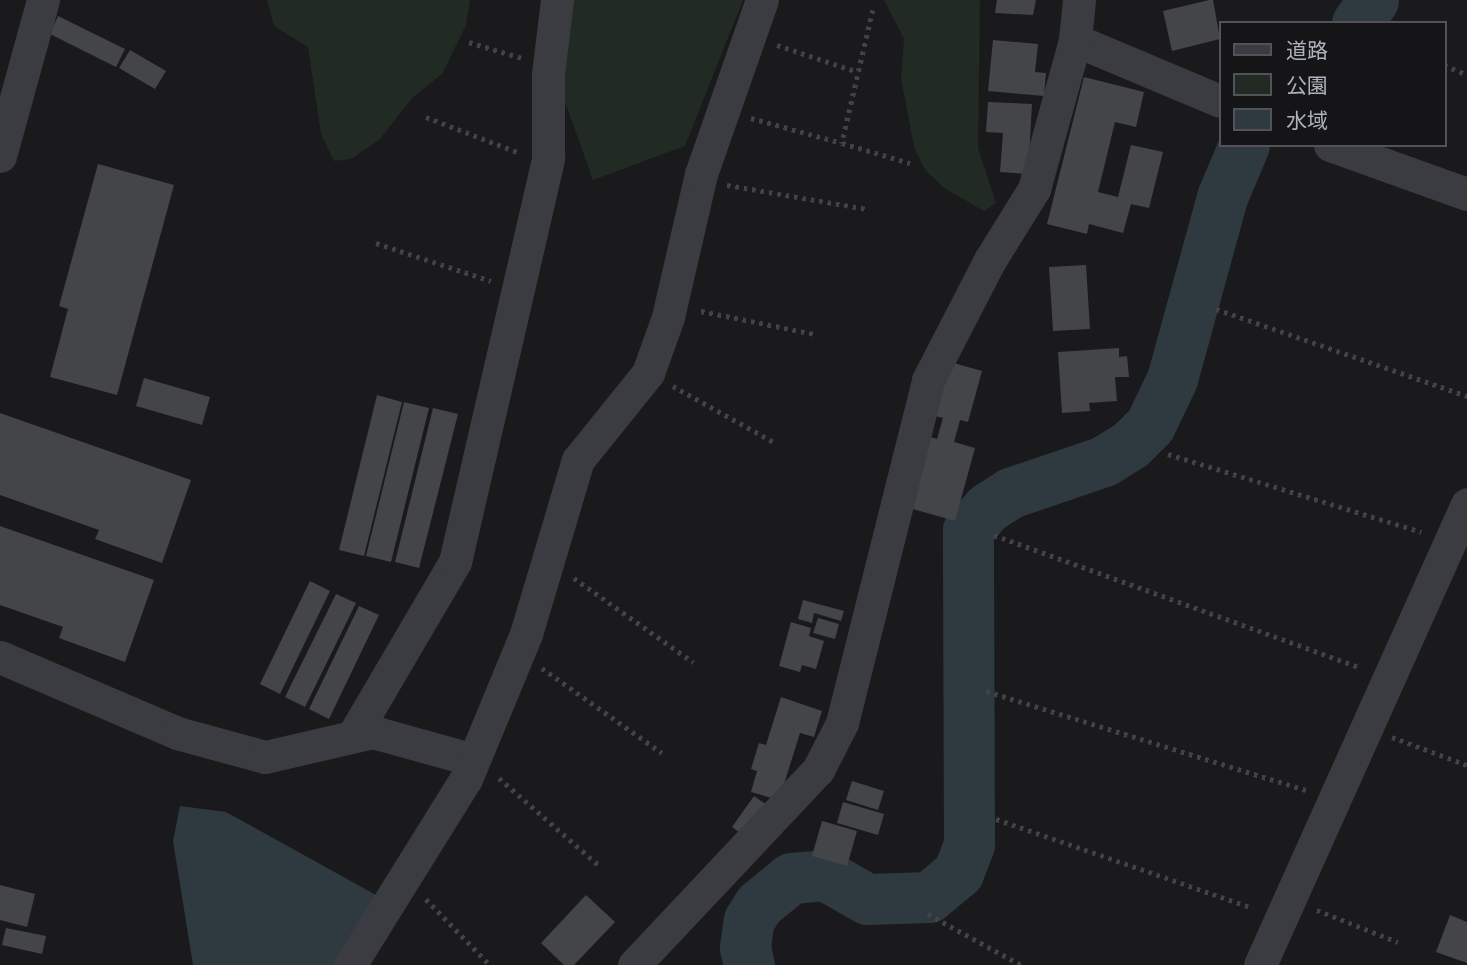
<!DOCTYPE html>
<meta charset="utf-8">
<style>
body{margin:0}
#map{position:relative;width:1467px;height:965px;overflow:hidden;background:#1a1a1c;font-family:"Source Sans 3","Noto Sans JP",sans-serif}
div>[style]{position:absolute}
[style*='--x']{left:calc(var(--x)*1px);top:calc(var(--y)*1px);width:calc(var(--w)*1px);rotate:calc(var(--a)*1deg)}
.green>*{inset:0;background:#212a23}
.water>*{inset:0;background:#2f3940}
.river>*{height:51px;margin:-25.5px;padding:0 25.5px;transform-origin:25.5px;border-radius:25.5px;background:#2f3940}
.building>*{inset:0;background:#444549}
.path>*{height:4.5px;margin-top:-2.25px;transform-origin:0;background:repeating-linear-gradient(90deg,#414348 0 3.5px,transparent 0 8.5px)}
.street>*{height:33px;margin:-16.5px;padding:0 16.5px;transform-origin:16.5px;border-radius:16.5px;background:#3b3c41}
span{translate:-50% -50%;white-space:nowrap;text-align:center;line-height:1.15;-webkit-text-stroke:5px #151517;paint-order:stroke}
.legend{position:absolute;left:1219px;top:21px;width:228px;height:126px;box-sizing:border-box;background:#151517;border:2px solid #515359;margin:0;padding:9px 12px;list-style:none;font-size:21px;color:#acb1bb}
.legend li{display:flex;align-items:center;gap:14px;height:35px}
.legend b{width:35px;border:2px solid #515359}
</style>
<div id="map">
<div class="green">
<i style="clip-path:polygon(267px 0,470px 0,466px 25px,442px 74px,412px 98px,380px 139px,351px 159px,334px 161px,321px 134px,308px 47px,274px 26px)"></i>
<i style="clip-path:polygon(561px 0,743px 0,685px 146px,593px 180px,552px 66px)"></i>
<i style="clip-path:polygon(884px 0,980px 0,978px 148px,996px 203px,984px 211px,944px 188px,925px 170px,914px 147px,901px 78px,904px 39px)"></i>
</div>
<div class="water">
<i style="clip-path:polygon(180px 806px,226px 812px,376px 895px,335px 965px,193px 965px,173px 841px)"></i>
</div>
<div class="river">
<i style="--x:1357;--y:23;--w:28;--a:-55"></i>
<i style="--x:749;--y:965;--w:18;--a:-103"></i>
<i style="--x:745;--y:947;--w:27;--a:-82"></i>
<i style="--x:749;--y:920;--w:19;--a:-58"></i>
<i style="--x:759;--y:904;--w:41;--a:-39.1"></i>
<i style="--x:791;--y:878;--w:34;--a:-5"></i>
<i style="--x:825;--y:875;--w:48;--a:29.7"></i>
<i style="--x:867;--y:899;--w:62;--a:-1.8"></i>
<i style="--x:929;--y:897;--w:38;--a:-40"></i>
<i style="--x:958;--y:873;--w:31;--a:-69"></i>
<i style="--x:969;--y:844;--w:314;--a:-90.2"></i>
<i style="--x:968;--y:530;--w:29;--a:-49"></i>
<i style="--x:987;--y:508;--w:27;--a:-33"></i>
<i style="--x:1010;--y:493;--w:99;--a:-18.8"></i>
<i style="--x:1104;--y:461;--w:31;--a:-32"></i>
<i style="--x:1130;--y:445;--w:28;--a:-45"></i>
<i style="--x:1150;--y:425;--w:51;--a:-64.4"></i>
<i style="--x:1172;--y:379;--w:189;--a:-74.6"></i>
<i style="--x:1222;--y:197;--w:56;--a:-67.1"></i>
</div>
<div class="building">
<i style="clip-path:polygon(997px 0,1036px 0,1033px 15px,995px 13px)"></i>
<i style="clip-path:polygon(1209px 0,1213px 0,1220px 39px,1172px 51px,1163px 11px)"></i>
<i style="clip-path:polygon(58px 16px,125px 49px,116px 67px,50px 34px)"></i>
<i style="clip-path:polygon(993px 40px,1038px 44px,1035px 72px,1046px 73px,1044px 96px,988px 91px)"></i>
<i style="clip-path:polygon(130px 50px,166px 71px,155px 89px,119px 68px)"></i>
<i style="clip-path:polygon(1084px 77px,1144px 92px,1136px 127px,1115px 122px,1098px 192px,1118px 197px,1131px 145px,1163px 152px,1149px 208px,1131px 204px,1123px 233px,1089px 224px,1087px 234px,1047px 224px)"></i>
<i style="clip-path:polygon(988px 102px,1032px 104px,1028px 174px,1000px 172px,1003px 133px,986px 132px)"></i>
<i style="clip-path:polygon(98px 164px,174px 185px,117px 395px,50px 377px,68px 309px,59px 306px)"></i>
<i style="clip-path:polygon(1086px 265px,1090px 329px,1053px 331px,1049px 267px)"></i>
<i style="clip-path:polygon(1119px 348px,1119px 357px,1127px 356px,1129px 377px,1115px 377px,1117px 401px,1089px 403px,1090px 411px,1062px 413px,1058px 352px)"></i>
<i style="clip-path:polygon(950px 362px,982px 371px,968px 422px,960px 420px,954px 442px,975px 448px,955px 521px,913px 509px,928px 436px,937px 439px,943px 418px,935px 416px)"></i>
<i style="clip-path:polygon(144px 378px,210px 397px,202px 425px,136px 406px)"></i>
<i style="clip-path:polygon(377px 395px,402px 402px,364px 556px,339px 550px)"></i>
<i style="clip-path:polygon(404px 402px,429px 408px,391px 562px,366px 556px)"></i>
<i style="clip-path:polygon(433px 408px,458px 414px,419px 568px,395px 562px)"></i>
<i style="clip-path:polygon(0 413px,191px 480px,162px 563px,95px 539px,99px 530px,0 495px)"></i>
<i style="clip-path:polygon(0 526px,154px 580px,125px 662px,59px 638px,63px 627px,0 605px)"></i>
<i style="clip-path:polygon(310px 581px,330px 591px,280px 694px,260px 684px)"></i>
<i style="clip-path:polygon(336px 594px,356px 603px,305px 707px,285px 697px)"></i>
<i style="clip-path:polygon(803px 600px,844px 611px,841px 621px,814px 613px,812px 623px,798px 619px)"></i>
<i style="clip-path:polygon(359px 606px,379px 615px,329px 719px,309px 709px)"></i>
<i style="clip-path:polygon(818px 618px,839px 624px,835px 639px,813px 633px)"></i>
<i style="clip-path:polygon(791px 622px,811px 628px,809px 636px,824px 641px,816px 669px,802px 665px,800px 672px,779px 666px)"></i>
<i style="clip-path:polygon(781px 697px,822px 711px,814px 737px,800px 733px,779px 800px,751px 792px,757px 771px,751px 769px,759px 743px,766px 745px)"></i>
<i style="clip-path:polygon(852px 781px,884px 791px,878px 810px,846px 800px)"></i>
<i style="clip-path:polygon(754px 796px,770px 807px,747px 838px,732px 827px)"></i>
<i style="clip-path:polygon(843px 802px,884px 814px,878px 835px,837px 823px)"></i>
<i style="clip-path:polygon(822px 821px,857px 831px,847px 866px,812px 856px)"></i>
<i style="clip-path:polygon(0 885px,35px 894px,27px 927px,0 920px)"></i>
<i style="clip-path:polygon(586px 895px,615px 922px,574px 965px,564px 965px,541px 943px)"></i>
<i style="clip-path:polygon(1450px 915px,1467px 922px,1467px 963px,1436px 952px)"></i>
<i style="clip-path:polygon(6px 928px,46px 936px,42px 954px,2px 945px)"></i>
</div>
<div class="path">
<i style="--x:873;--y:10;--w:137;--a:103.1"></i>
<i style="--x:842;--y:143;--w:71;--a:16.4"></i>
<i style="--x:469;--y:42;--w:55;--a:16.8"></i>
<i style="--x:777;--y:45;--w:85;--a:18.4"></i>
<i style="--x:1444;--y:65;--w:25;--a:23"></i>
<i style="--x:426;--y:117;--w:101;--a:21"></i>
<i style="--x:751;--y:118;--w:94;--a:15.4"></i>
<i style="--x:727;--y:185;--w:143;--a:9.7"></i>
<i style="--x:376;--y:243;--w:121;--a:18.3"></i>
<i style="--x:1216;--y:309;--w:266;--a:19.1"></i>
<i style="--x:701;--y:311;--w:115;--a:11.5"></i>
<i style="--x:673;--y:386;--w:119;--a:29.1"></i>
<i style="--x:1168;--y:454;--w:265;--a:17.1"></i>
<i style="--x:994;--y:535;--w:391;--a:19.9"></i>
<i style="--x:574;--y:578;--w:146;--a:35.2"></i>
<i style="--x:542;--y:668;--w:147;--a:35.3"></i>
<i style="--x:986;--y:691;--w:335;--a:17.2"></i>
<i style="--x:1392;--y:737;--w:80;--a:20.5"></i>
<i style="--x:499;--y:778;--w:134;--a:41.1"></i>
<i style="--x:996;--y:819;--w:272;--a:19.1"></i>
<i style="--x:426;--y:899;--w:92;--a:45.9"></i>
<i style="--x:1317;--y:910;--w:87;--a:21.6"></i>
<i style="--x:928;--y:914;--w:106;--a:28.7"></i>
</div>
<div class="street">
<i style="--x:1075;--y:40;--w:157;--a:22.8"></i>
<i style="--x:1330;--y:145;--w:145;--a:19.7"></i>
<i style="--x:0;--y:156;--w:162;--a:-74.6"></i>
<i style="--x:0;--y:657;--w:193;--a:23.2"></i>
<i style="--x:177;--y:733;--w:91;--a:15.3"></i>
<i style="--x:265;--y:757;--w:111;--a:-13"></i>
<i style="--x:373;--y:732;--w:104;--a:15.6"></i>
<i style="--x:354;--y:734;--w:199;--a:-59.6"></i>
<i style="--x:455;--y:562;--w:415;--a:-77"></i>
<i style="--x:548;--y:158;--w:84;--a:-90"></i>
<i style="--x:548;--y:74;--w:75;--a:-83.1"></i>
<i style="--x:350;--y:965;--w:219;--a:-58.1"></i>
<i style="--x:466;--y:779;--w:157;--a:-67.5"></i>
<i style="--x:526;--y:634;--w:182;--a:-73.4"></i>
<i style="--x:578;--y:460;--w:112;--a:-51.2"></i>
<i style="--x:648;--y:373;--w:59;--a:-70.3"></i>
<i style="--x:668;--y:317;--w:147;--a:-77"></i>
<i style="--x:701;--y:174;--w:184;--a:-70.7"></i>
<i style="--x:634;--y:965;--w:268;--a:-46.7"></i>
<i style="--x:818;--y:770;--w:53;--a:-62.9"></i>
<i style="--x:842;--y:723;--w:354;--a:-75.9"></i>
<i style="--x:928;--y:380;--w:135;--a:-62.7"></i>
<i style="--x:990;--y:260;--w:84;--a:-58.2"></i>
<i style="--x:1034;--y:189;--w:155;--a:-74.6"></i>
<i style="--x:1075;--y:40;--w:40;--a:-84.3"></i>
<i style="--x:1260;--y:965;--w:505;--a:-65.82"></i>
</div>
<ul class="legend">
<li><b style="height:9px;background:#3b3c41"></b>道路</li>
<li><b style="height:19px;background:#212a23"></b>公園</li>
<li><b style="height:19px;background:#2f3940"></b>水域</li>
</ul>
</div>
